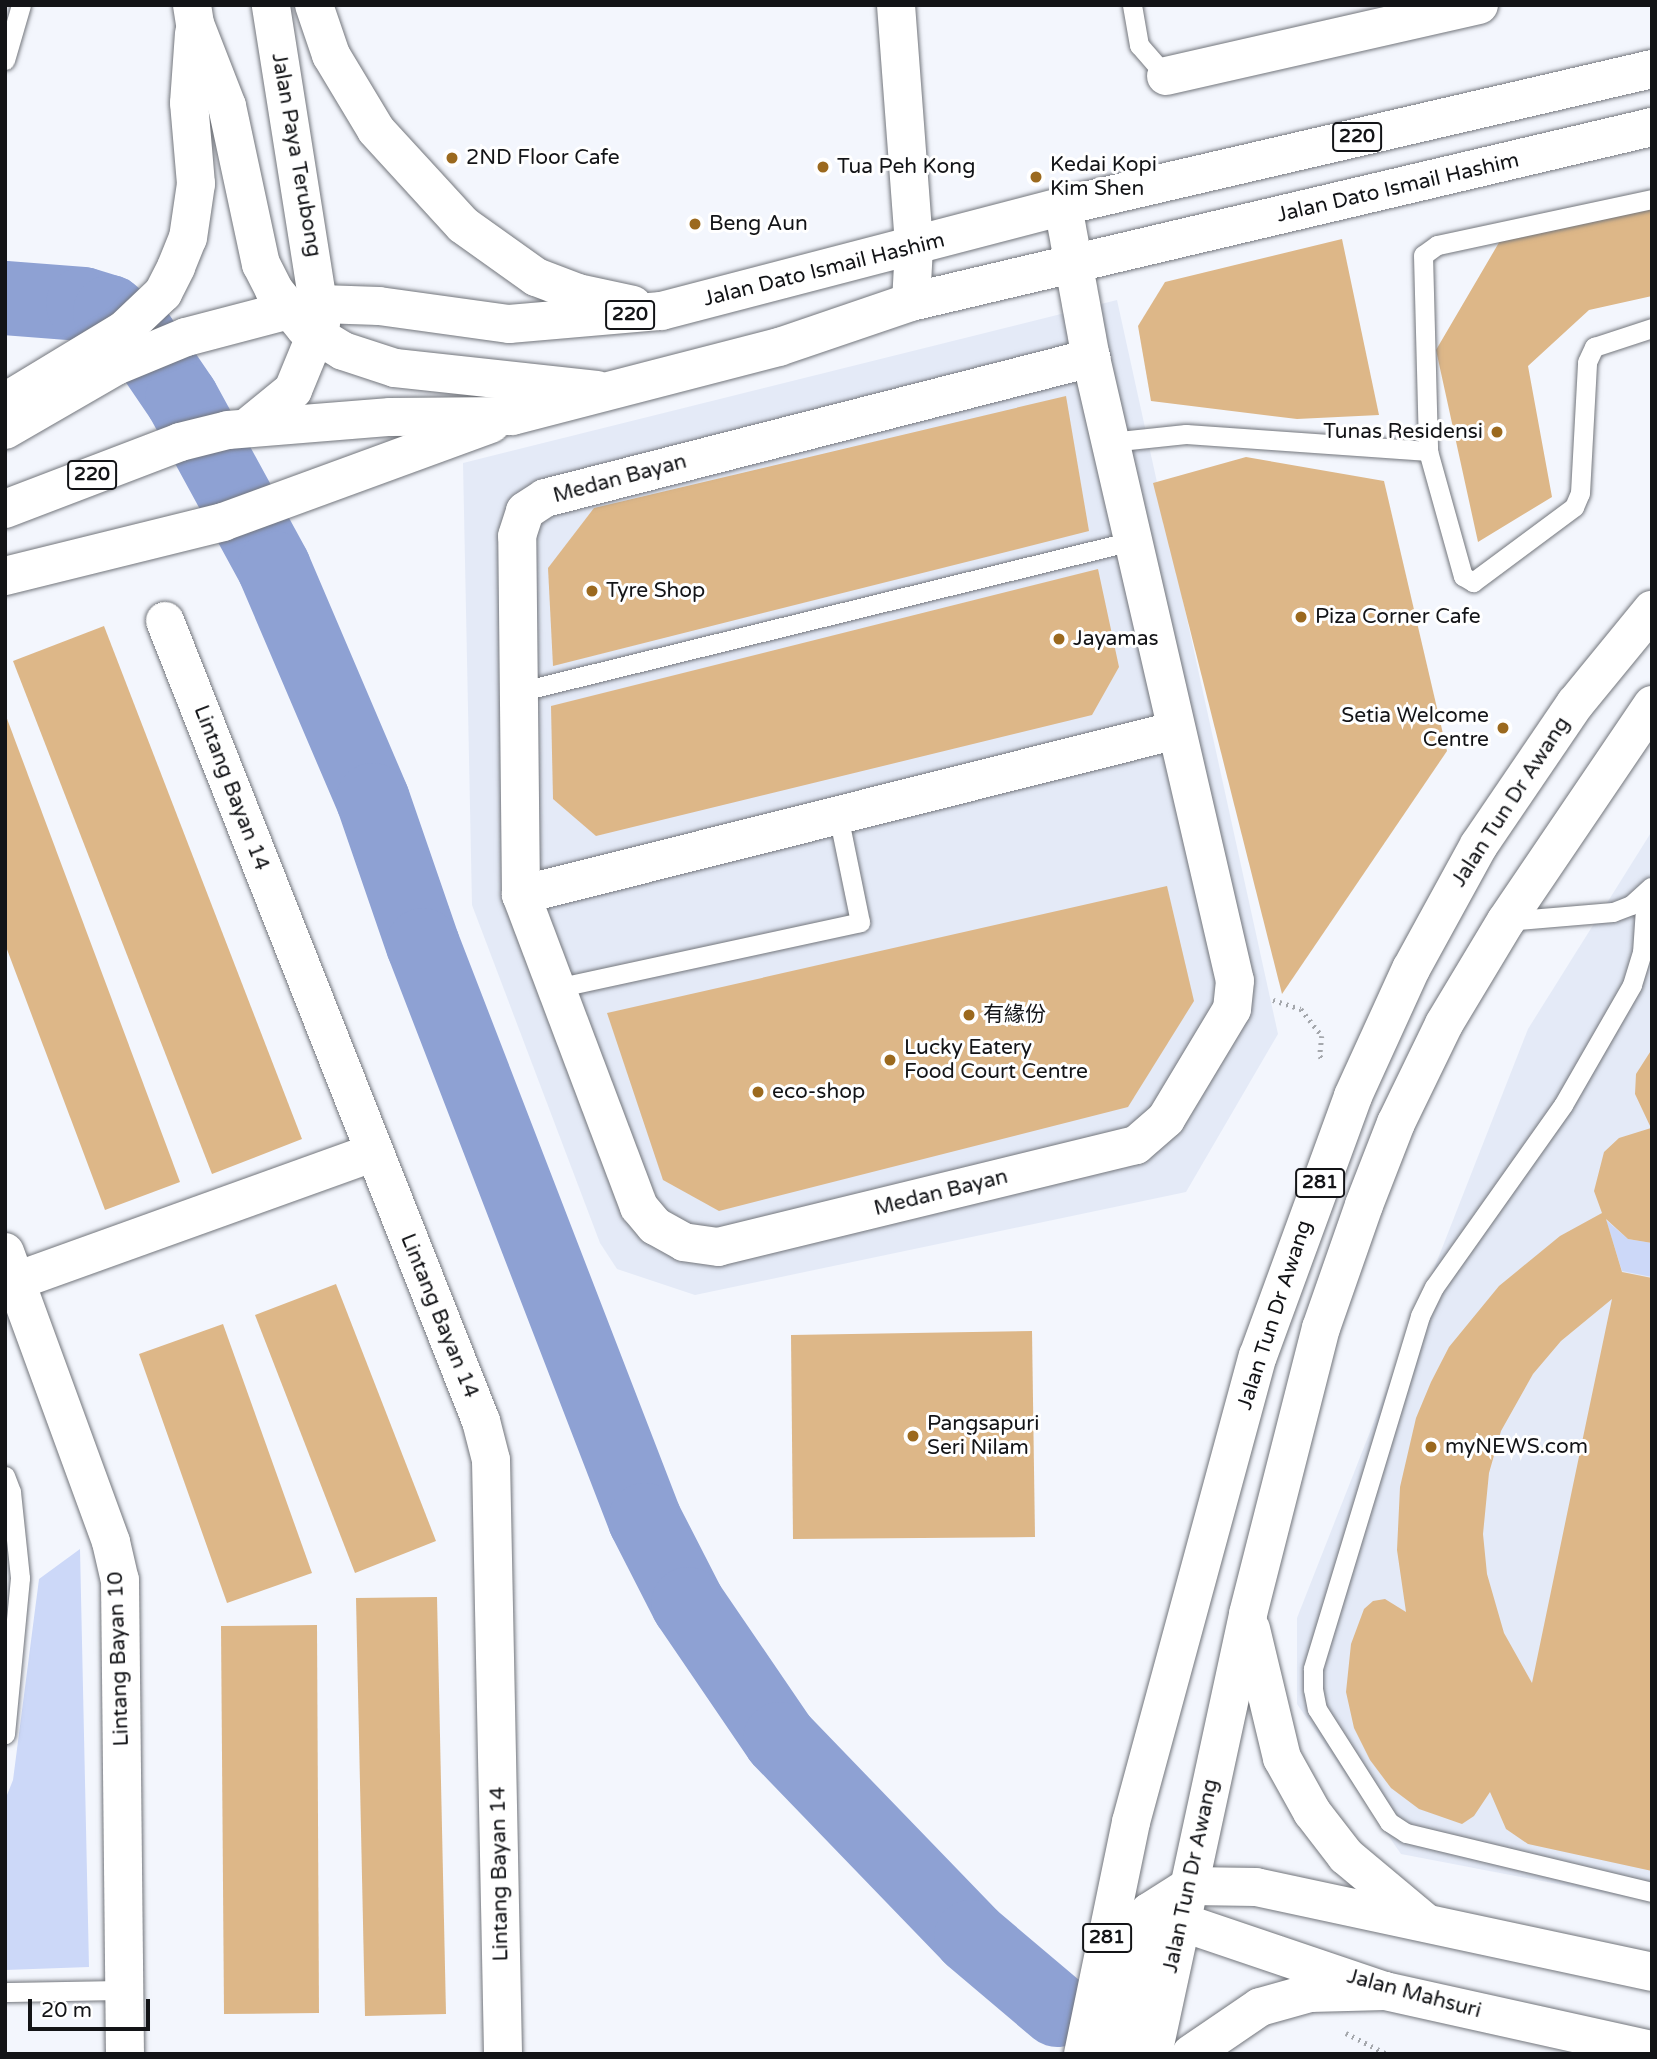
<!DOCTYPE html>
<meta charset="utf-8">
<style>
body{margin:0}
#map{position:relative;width:1657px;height:2059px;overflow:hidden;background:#f3f6fd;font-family:"Varela Round","Noto Sans SC",sans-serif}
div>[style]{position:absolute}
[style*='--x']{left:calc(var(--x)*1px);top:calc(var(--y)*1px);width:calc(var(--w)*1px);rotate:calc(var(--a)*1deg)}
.built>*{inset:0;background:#e4eaf7}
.green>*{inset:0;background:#ccd8f8}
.stream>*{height:12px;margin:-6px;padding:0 6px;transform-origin:6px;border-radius:6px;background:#8ea1d3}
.river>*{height:74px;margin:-37px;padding:0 37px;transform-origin:37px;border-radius:37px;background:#8ea1d3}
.building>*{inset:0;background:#ddb788}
.path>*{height:4.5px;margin-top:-2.25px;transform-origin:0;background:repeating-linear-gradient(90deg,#a4a7ac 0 2px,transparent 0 7px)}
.roads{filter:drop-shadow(0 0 2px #73767c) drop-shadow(0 0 2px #73767c)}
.lane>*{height:19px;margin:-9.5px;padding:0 9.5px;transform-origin:9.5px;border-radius:9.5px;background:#fff}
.street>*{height:38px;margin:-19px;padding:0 19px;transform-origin:19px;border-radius:19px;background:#fff}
.secondary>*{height:38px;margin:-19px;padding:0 19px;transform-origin:19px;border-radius:19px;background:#fff}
.primary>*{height:38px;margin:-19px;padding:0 19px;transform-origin:19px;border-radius:19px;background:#fff}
.dots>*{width:19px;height:19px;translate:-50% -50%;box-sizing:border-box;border:4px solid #fff;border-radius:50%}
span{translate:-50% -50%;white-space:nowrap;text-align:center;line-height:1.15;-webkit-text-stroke:6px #fff;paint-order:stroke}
.shield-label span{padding:2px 5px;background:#fff;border:2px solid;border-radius:5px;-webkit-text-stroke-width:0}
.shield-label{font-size:19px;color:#131417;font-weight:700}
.street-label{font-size:21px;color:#131417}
.poi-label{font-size:21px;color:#131417}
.left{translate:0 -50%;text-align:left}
.right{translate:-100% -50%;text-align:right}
.frame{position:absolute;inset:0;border:7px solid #131417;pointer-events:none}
.scale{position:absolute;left:28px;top:1999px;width:122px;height:32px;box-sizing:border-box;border:4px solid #131417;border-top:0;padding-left:9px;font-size:21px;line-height:24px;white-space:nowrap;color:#131417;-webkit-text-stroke:5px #fff;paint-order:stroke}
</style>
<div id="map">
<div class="built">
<i style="clip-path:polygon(1117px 300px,1278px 1034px,1186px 1192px,695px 1295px,617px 1269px,600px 1243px,472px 905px,463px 463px)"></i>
<i style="clip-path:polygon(1652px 831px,1652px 1902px,1401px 1854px,1297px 1704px,1297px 1618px,1528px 1029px)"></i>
</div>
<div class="green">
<i style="clip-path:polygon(1606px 1220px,1628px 1239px,1652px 1243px,1652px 1277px,1622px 1271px)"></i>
<i style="clip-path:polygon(80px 1549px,89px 1967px,5px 1970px,5px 1800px,13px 1780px,39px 1579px)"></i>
</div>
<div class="stream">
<i style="--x:71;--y:302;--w:28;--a:-84"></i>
</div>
<div class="river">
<i style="--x:5;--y:298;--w:78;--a:4.4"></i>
<i style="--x:83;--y:304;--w:28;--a:17"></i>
<i style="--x:110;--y:312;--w:38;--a:40"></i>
<i style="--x:139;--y:336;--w:76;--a:55.7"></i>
<i style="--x:182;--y:399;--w:192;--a:61.4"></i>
<i style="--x:274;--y:568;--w:252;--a:66.9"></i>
<i style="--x:373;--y:800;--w:153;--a:71"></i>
<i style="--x:423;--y:945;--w:616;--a:68.89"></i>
<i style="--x:645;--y:1520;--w:94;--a:62.9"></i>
<i style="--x:688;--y:1604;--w:163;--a:55.7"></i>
<i style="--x:780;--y:1739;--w:275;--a:46"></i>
<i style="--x:971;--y:1937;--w:113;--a:40.3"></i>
</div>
<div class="building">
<i style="clip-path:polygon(1652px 203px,1652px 296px,1589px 310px,1528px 366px,1552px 497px,1478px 542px,1436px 350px,1504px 234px)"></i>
<i style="clip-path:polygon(1342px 239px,1379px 415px,1297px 419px,1151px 401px,1138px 326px,1165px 282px)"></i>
<i style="clip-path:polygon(1066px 396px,1089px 531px,553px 666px,548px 568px,594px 508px)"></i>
<i style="clip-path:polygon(1246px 457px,1384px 481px,1447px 751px,1282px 994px,1153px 483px)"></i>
<i style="clip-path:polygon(1098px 569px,1119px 667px,1092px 715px,596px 836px,553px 799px,551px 706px)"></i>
<i style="clip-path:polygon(104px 626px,302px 1139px,212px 1174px,13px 661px)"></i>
<i style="clip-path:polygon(6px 716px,180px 1182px,105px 1210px,5px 944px)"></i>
<i style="clip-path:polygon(1167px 886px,1194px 1001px,1128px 1107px,719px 1211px,663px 1180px,607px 1013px)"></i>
<i style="clip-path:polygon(evenodd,1652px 1049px,1652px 1243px,1628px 1239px,1606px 1219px,1622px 1272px,1652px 1278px,1652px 1871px,1528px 1844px,1506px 1829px,1490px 1792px,1474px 1816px,1462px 1824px,1419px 1809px,1391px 1788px,1370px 1760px,1354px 1728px,1346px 1692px,1351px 1644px,1364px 1609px,1373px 1601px,1385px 1599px,1406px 1612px,1397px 1550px,1400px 1487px,1416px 1418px,1431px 1382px,1449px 1347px,1499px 1286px,1560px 1236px,1602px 1213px,1594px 1191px,1604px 1152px,1619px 1138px,1651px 1128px,1635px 1094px,1636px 1074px,1652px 1049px,1612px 1299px,1572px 1490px,1532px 1683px,1504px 1633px,1487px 1574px,1483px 1534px,1489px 1473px,1501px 1431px,1533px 1374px,1561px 1341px,1612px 1299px)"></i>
<i style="clip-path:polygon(336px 1284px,436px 1541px,355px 1573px,255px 1315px)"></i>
<i style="clip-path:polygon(223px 1324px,312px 1573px,227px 1603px,139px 1354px)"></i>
<i style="clip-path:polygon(1032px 1331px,1035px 1537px,793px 1539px,791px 1335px)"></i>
<i style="clip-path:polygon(437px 1597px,446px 2014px,365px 2016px,356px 1598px)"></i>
<i style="clip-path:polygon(317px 1625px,319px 2013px,224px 2014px,221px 1626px)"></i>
</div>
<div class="path">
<i style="--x:1273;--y:1000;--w:29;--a:18"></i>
<i style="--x:1301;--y:1009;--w:34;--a:52"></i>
<i style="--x:1322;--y:1036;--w:20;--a:96"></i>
<i style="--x:1320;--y:1056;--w:6;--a:51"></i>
<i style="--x:1346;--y:2033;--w:46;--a:27.1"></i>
</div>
<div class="roads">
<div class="lane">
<i style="--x:1132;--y:5;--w:41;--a:80.1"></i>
<i style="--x:1139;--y:45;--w:41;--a:48.9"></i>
<i style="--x:5;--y:60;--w:57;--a:-73.8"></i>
<i style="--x:1652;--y:199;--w:220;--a:167.9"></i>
<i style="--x:1437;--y:245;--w:17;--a:144"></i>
<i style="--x:1423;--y:255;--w:196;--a:88.5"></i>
<i style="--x:1428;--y:451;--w:130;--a:74.4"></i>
<i style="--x:1463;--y:576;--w:12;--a:31"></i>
<i style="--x:1473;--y:582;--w:126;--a:-36.6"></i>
<i style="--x:1574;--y:507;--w:15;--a:-67"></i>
<i style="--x:1580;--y:493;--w:131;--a:-86.9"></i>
<i style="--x:1587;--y:362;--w:17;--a:-65"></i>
<i style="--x:1594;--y:347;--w:61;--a:-18.1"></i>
<i style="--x:1110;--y:442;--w:76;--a:-6"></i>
<i style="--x:1186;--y:434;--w:243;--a:4"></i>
<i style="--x:518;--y:692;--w:632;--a:-13.82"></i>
<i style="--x:1646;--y:894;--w:58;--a:93.9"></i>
<i style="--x:1642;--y:952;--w:34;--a:107"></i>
<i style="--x:1632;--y:985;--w:138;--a:119.9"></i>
<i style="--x:1563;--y:1105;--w:223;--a:125.3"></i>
<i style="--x:1434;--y:1287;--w:32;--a:116"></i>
<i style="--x:1420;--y:1316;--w:369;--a:106.9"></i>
<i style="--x:1313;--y:1669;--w:20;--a:90"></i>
<i style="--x:1313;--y:1689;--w:20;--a:79"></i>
<i style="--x:1317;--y:1709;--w:134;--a:57.5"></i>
<i style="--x:1389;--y:1822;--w:20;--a:33"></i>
<i style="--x:1406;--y:1833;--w:253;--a:13.5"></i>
<i style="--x:1506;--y:921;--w:107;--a:-4.8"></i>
<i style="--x:1613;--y:912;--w:19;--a:-21"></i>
<i style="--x:1631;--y:905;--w:27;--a:-42"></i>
<i style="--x:556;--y:988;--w:311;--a:-12.2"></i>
<i style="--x:860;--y:922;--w:109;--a:-101.6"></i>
<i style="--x:5;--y:1476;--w:17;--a:69"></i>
<i style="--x:11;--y:1492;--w:86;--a:84"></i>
<i style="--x:20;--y:1578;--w:157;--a:95.5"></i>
<i style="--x:5;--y:1992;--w:119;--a:-1"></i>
</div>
<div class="street">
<i style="--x:896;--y:5;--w:243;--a:85.7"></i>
<i style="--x:914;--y:247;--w:55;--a:93.1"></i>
<i style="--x:1166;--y:76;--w:321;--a:-12.8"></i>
<i style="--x:1063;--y:206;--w:155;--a:79.6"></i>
<i style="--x:1091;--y:358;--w:639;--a:76.99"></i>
<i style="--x:1235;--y:981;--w:28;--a:96"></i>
<i style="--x:1232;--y:1009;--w:128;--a:121"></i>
<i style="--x:1166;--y:1119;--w:40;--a:139"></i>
<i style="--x:1136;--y:1145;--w:430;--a:166.3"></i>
<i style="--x:718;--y:1247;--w:34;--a:-172"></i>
<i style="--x:684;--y:1242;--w:33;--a:-151"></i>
<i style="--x:655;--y:1226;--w:25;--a:-130"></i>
<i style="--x:639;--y:1207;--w:334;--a:-110.7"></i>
<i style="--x:521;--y:895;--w:359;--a:-90.6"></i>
<i style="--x:517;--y:536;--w:26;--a:-72"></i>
<i style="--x:525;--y:511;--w:24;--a:-33"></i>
<i style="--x:545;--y:498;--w:564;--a:-14.38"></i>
<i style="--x:165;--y:621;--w:860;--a:68.45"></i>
<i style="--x:481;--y:1421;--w:40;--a:75.6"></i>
<i style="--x:491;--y:1460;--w:594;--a:88.84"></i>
<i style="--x:521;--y:895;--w:676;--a:-14.12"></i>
<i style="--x:5;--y:1252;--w:309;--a:69.9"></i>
<i style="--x:111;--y:1542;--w:39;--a:77"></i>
<i style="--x:120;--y:1580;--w:474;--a:89.4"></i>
<i style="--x:5;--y:1285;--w:392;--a:-19.8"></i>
</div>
<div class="secondary">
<i style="--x:1190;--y:1886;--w:66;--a:0.9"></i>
<i style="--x:1256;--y:1887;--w:405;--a:12.1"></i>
<i style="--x:1181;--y:1922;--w:215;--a:18.7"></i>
<i style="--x:1385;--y:1991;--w:273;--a:12.5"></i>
</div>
<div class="primary">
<i style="--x:192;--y:5;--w:19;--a:81"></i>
<i style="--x:195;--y:24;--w:88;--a:68.7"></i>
<i style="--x:227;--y:106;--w:162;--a:77.9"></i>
<i style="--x:261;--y:264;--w:29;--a:63"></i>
<i style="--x:274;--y:290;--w:49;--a:50.8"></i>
<i style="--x:305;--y:328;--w:44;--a:31.2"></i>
<i style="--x:343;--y:351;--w:55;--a:18.1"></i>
<i style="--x:395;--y:368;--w:203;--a:6.2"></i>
<i style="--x:314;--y:5;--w:53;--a:71.2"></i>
<i style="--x:331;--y:55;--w:87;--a:59"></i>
<i style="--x:376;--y:130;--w:129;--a:47.5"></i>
<i style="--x:463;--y:225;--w:90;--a:35.5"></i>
<i style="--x:536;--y:277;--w:45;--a:20.9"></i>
<i style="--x:578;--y:293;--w:56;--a:12.3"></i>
<i style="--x:5;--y:402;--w:139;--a:-31.2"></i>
<i style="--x:124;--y:330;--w:54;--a:-43.5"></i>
<i style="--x:163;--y:293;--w:29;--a:-63"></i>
<i style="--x:176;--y:267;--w:31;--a:-68"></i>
<i style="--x:188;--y:238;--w:55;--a:-81.6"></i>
<i style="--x:196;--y:184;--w:81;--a:-94.9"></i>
<i style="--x:189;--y:103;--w:70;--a:-85.9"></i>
<i style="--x:249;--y:426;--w:57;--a:-39.3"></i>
<i style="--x:293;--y:390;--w:74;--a:-67.6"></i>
<i style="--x:321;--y:322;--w:321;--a:-99"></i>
<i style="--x:5;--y:430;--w:128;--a:-30"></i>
<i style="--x:116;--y:366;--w:76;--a:-22.5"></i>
<i style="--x:186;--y:337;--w:106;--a:-14.7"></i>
<i style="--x:289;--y:310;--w:33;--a:-11"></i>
<i style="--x:321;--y:304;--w:58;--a:2"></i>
<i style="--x:379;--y:306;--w:131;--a:7.9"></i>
<i style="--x:509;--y:324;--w:153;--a:-4.9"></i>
<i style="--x:661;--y:311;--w:415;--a:-14.6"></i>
<i style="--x:1063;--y:206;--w:605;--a:-13.09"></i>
<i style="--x:5;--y:509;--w:187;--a:-20.9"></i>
<i style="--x:180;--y:442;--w:49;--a:-14"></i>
<i style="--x:228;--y:430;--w:163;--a:-4.6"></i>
<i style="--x:390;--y:417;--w:122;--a:-0.5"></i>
<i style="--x:512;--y:416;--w:276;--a:-14.5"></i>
<i style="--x:779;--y:347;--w:139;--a:-18.8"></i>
<i style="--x:911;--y:302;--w:761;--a:-13.29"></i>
<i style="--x:5;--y:576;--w:225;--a:-13.9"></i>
<i style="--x:223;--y:522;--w:285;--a:-20.1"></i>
<i style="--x:1251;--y:1629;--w:133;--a:76.5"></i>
<i style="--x:1282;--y:1758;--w:62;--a:60.9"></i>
<i style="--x:1312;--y:1812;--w:56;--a:52.3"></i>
<i style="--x:1346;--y:1856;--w:103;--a:39.9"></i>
<i style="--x:1083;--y:2054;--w:237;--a:-78.3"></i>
<i style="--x:1131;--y:1822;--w:483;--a:-74.8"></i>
<i style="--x:1258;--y:1356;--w:277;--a:-69.9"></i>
<i style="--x:1353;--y:1096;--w:140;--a:-65.5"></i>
<i style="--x:1411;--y:969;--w:141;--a:-61.3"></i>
<i style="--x:1479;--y:845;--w:171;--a:-55.8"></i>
<i style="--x:1575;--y:704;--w:122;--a:-50.7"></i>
<i style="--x:1115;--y:2054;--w:146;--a:-76.5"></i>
<i style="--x:1149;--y:1912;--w:49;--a:-32.4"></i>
<i style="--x:1153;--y:2054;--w:450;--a:-77.8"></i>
<i style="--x:1248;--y:1614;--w:295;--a:-75.7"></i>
<i style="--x:1321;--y:1328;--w:130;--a:-70.7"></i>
<i style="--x:1364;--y:1205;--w:88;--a:-68.7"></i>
<i style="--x:1396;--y:1123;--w:110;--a:-64.1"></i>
<i style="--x:1444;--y:1024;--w:120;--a:-59"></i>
<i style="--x:1506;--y:921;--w:261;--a:-55.9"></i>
<i style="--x:1191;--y:2054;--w:83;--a:-34.3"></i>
<i style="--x:1260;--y:2007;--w:52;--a:-15.6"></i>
<i style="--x:1310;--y:1993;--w:75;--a:-1.5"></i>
</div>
</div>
<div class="dots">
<i style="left:452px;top:158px;background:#9b691e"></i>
<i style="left:823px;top:167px;background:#9b691e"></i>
<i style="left:1036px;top:177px;background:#9b691e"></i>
<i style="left:695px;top:224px;background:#9b691e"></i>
<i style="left:1497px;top:432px;background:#9b691e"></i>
<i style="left:592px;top:591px;background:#9b691e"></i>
<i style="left:1301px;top:617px;background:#9b691e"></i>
<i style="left:1059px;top:639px;background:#9b691e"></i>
<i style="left:1503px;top:728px;background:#9b691e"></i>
<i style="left:969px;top:1015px;background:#9b691e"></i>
<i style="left:890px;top:1060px;background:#9b691e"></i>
<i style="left:758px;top:1092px;background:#9b691e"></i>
<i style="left:913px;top:1436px;background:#9b691e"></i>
<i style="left:1431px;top:1447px;background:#9b691e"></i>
</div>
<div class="shield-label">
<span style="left:1357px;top:137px">220</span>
<span style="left:630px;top:315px">220</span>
<span style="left:92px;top:475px">220</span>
<span style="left:1320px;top:1183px">281</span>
<span style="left:1107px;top:1938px">281</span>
</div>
<div class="street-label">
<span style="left:296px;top:155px;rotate:80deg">Jalan Paya Terubong</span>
<span style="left:1398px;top:188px;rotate:-13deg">Jalan Dato Ismail Hashim</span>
<span style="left:824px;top:270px;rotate:-14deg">Jalan Dato Ismail Hashim</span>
<span style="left:620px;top:479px;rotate:-15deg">Medan Bayan</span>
<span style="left:231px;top:788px;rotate:69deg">Lintang Bayan 14</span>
<span style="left:1511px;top:802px;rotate:-57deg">Jalan Tun Dr Awang</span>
<span style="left:941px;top:1193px;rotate:-14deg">Medan Bayan</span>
<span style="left:1275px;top:1315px;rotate:-72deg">Jalan Tun Dr Awang</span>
<span style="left:439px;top:1316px;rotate:68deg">Lintang Bayan 14</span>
<span style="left:119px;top:1659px;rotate:-92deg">Lintang Bayan 10</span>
<span style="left:500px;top:1874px;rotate:-91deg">Lintang Bayan 14</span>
<span style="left:1191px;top:1876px;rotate:-78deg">Jalan Tun Dr Awang</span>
<span style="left:1414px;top:1994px;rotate:15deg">Jalan Mahsuri</span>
</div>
<div class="poi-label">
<span class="left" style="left:466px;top:158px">2ND Floor Cafe</span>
<span class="left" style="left:1050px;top:177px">Kedai Kopi<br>Kim Shen</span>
<span class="left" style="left:837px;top:167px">Tua Peh Kong</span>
<span class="left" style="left:709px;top:224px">Beng Aun</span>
<span class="right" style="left:1483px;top:432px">Tunas Residensi</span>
<span class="left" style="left:606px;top:591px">Tyre Shop</span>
<span class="left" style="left:1315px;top:617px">Piza Corner Cafe</span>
<span class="left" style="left:1073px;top:639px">Jayamas</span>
<span class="right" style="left:1489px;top:728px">Setia Welcome<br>Centre</span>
<span class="left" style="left:983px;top:1015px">有緣份</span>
<span class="left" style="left:904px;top:1060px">Lucky Eatery<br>Food Court Centre</span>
<span class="left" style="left:772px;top:1092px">eco-shop</span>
<span class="left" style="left:927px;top:1436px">Pangsapuri<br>Seri Nilam</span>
<span class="left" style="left:1445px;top:1447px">myNEWS.com</span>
</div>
<div class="frame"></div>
<div class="scale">20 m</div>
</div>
